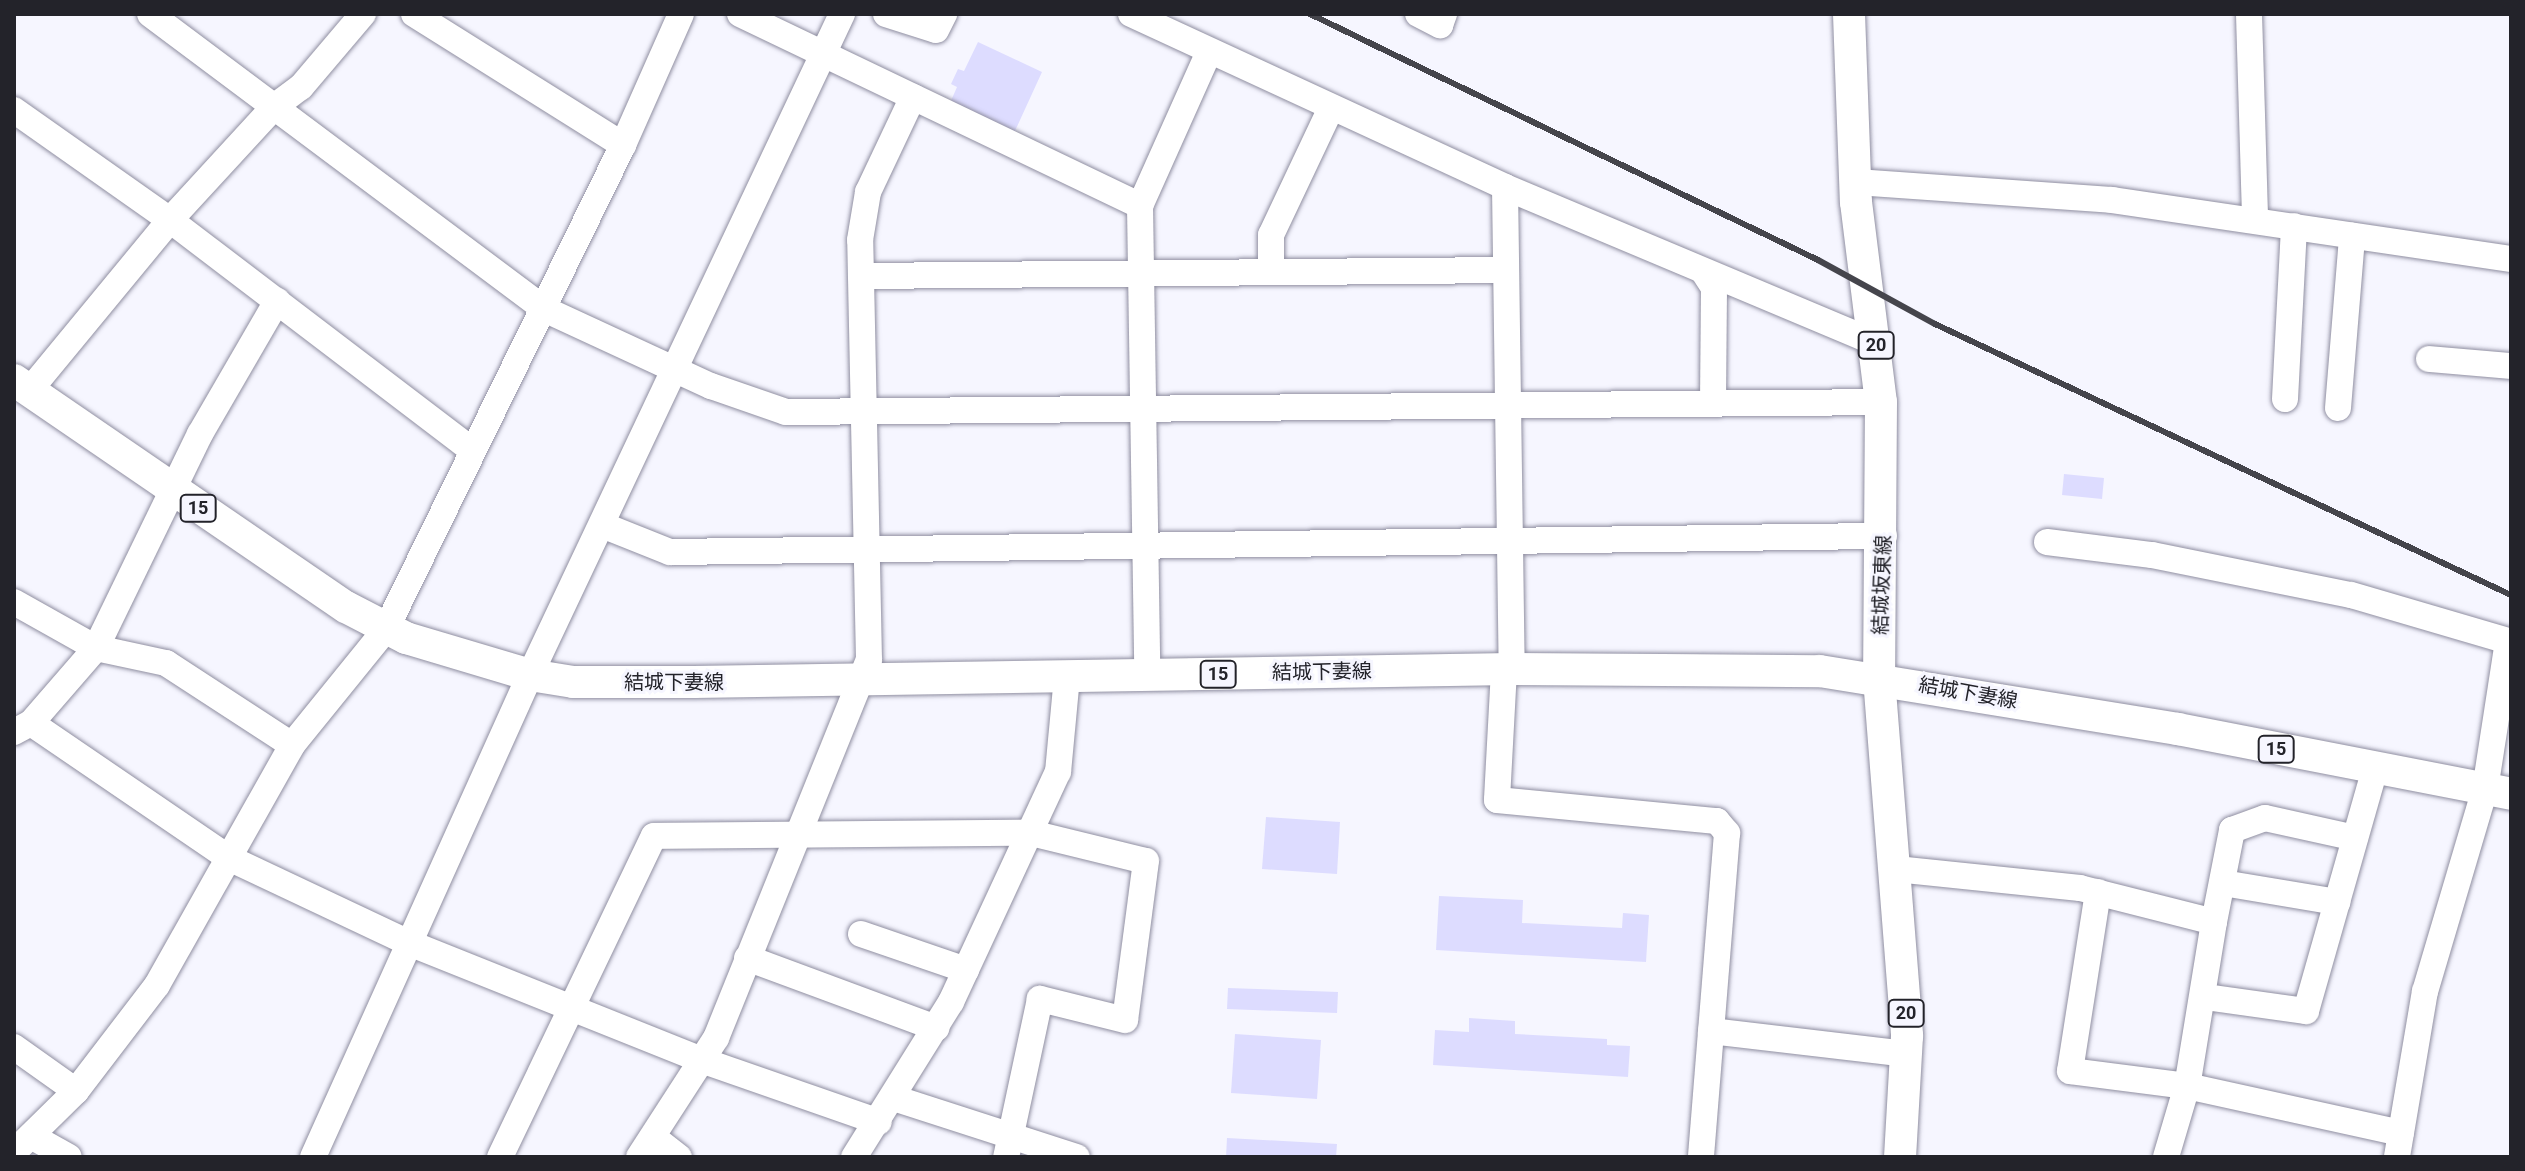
<!DOCTYPE html>
<meta charset="utf-8">
<style>
body{margin:0}
#map{position:relative;width:2525px;height:1171px;overflow:hidden;background:#f6f6ff;font-family:Roboto,"Noto Sans JP",sans-serif}
div>[style]{position:absolute}
[style*='--x']{left:calc(var(--x)*1px);top:calc(var(--y)*1px);width:calc(var(--w)*1px);rotate:calc(var(--a)*1deg)}
.building>*{inset:0;background:#dddcff}
.roads{filter:drop-shadow(0 0 2px #8f8ea1) drop-shadow(0 0 2px #8f8ea1)}
.minor>*{height:26px;margin:-13px;padding:0 13px;transform-origin:13px;border-radius:13px;background:#fff}
.major>*{height:32px;margin:-16px;padding:0 16px;transform-origin:16px;border-radius:16px;background:#fff}
.rail>*{height:6px;margin:-3px;padding:0 3px;transform-origin:3px;border-radius:3px;background:#45454c}
span{translate:-50% -50%;white-space:nowrap;text-align:center;line-height:1.15;-webkit-text-stroke:6px #f6f6ff;paint-order:stroke}
.shield-label span{padding:2px 6px;background:#f6f6ff;border:2px solid;border-radius:6px;-webkit-text-stroke-width:0}
.shield-label{font-size:18px;color:#23232a;font-weight:700}
.street-label{font-size:20px;color:#23232a}
.frame{position:absolute;inset:0;border:16px solid #23232a;pointer-events:none}
</style>
<div id="map">
<div class="building">
<i style="clip-path:polygon(978px 42px,1042px 72px,1014px 133px,950px 103px,957px 87px,951px 84px,958px 69px,964px 71px)"></i>
<i style="clip-path:polygon(2064px 474px,2104px 478px,2102px 499px,2062px 495px)"></i>
<i style="clip-path:polygon(1266px 817px,1340px 822px,1337px 874px,1262px 869px)"></i>
<i style="clip-path:polygon(1439px 896px,1523px 900px,1522px 923px,1622px 928px,1623px 913px,1649px 915px,1646px 962px,1436px 950px)"></i>
<i style="clip-path:polygon(1228px 988px,1338px 992px,1337px 1013px,1227px 1009px)"></i>
<i style="clip-path:polygon(1469px 1018px,1515px 1021px,1515px 1034px,1607px 1039px,1607px 1045px,1630px 1046px,1628px 1077px,1433px 1065px,1435px 1030px,1469px 1032px)"></i>
<i style="clip-path:polygon(1235px 1034px,1321px 1040px,1317px 1099px,1231px 1093px)"></i>
<i style="clip-path:polygon(1227px 1138px,1337px 1144px,1336px 1157px,1226px 1157px)"></i>
</div>
<div class="roads">
<div class="minor">
<i style="--x:150;--y:14;--w:492;--a:36.8"></i>
<i style="--x:544;--y:309;--w:184;--a:24.8"></i>
<i style="--x:711;--y:386;--w:79;--a:19.1"></i>
<i style="--x:786;--y:412;--w:1095;--a:-0.52"></i>
<i style="--x:414;--y:14;--w:247;--a:32.1"></i>
<i style="--x:740;--y:14;--w:444;--a:25.6"></i>
<i style="--x:1140;--y:206;--w:469;--a:89.1"></i>
<i style="--x:886;--y:14;--w:52;--a:17.7"></i>
<i style="--x:936;--y:30;--w:18;--a:-63"></i>
<i style="--x:1131;--y:14;--w:412;--a:24.8"></i>
<i style="--x:1505;--y:187;--w:402;--a:22.8"></i>
<i style="--x:1418;--y:14;--w:25;--a:27"></i>
<i style="--x:1440;--y:25;--w:12;--a:-70"></i>
<i style="--x:2249;--y:14;--w:206;--a:88.3"></i>
<i style="--x:14;--y:110;--w:191;--a:35.2"></i>
<i style="--x:170;--y:220;--w:378;--a:37.3"></i>
<i style="--x:1855;--y:182;--w:258;--a:4"></i>
<i style="--x:2112;--y:200;--w:403;--a:8.4"></i>
<i style="--x:1505;--y:187;--w:482;--a:89.2"></i>
<i style="--x:1140;--y:206;--w:169;--a:-65.9"></i>
<i style="--x:1271;--y:270;--w:35;--a:-90"></i>
<i style="--x:1271;--y:235;--w:140;--a:-64.7"></i>
<i style="--x:1703;--y:271;--w:20;--a:57"></i>
<i style="--x:1714;--y:288;--w:113;--a:90.5"></i>
<i style="--x:861;--y:276;--w:645;--a:-0.53"></i>
<i style="--x:2429;--y:359;--w:82;--a:4.9"></i>
<i style="--x:29;--y:391;--w:222;--a:-50.5"></i>
<i style="--x:170;--y:220;--w:154;--a:-47.4"></i>
<i style="--x:274;--y:107;--w:34;--a:-37"></i>
<i style="--x:301;--y:87;--w:96;--a:-49.7"></i>
<i style="--x:2285;--y:399;--w:173;--a:-87"></i>
<i style="--x:2338;--y:408;--w:173;--a:-85.3"></i>
<i style="--x:602;--y:525;--w:73;--a:21.7"></i>
<i style="--x:670;--y:552;--w:1214;--a:-0.76"></i>
<i style="--x:2047;--y:542;--w:106;--a:7.1"></i>
<i style="--x:2152;--y:555;--w:203;--a:11.4"></i>
<i style="--x:2351;--y:595;--w:164;--a:16.3"></i>
<i style="--x:2508;--y:641;--w:150;--a:98.8"></i>
<i style="--x:2485;--y:789;--w:211;--a:106.5"></i>
<i style="--x:2425;--y:991;--w:168;--a:99.6"></i>
<i style="--x:14;--y:602;--w:94;--a:29.3"></i>
<i style="--x:96;--y:648;--w:72;--a:12.1"></i>
<i style="--x:166;--y:663;--w:150;--a:33.1"></i>
<i style="--x:1504;--y:670;--w:130;--a:93.1"></i>
<i style="--x:1497;--y:800;--w:221;--a:5.5"></i>
<i style="--x:1717;--y:821;--w:16;--a:50"></i>
<i style="--x:1727;--y:833;--w:325;--a:94.6"></i>
<i style="--x:31;--y:723;--w:240;--a:34.3"></i>
<i style="--x:229;--y:858;--w:199;--a:25.3"></i>
<i style="--x:409;--y:943;--w:318;--a:21.8"></i>
<i style="--x:704;--y:1061;--w:185;--a:19.2"></i>
<i style="--x:14;--y:732;--w:19;--a:-28"></i>
<i style="--x:31;--y:723;--w:99;--a:-49.1"></i>
<i style="--x:96;--y:648;--w:238;--a:-64.1"></i>
<i style="--x:200;--y:434;--w:154;--a:-59.9"></i>
<i style="--x:1896;--y:869;--w:185;--a:5.9"></i>
<i style="--x:2080;--y:888;--w:138;--a:14.2"></i>
<i style="--x:2214;--y:922;--w:166;--a:99.3"></i>
<i style="--x:2187;--y:1086;--w:74;--a:106.5"></i>
<i style="--x:2223;--y:883;--w:116;--a:9.5"></i>
<i style="--x:2098;--y:892;--w:181;--a:98.9"></i>
<i style="--x:2070;--y:1071;--w:118;--a:7.3"></i>
<i style="--x:2187;--y:1086;--w:219;--a:12.4"></i>
<i style="--x:2214;--y:922;--w:94;--a:-78.9"></i>
<i style="--x:2232;--y:830;--w:35;--a:-20"></i>
<i style="--x:2265;--y:818;--w:92;--a:12.5"></i>
<i style="--x:861;--y:934;--w:111;--a:18.9"></i>
<i style="--x:747;--y:958;--w:202;--a:20.3"></i>
<i style="--x:2205;--y:997;--w:102;--a:7.9"></i>
<i style="--x:2306;--y:1011;--w:252;--a:-74.1"></i>
<i style="--x:1711;--y:1031;--w:198;--a:6.7"></i>
<i style="--x:14;--y:1047;--w:76;--a:35.4"></i>
<i style="--x:894;--y:1098;--w:192;--a:17.9"></i>
<i style="--x:31;--y:1136;--w:43;--a:28.9"></i>
<i style="--x:653;--y:1137;--w:33;--a:38"></i>
<i style="--x:14;--y:1152;--w:87;--a:-44.5"></i>
<i style="--x:76;--y:1091;--w:133;--a:-52.6"></i>
<i style="--x:157;--y:985;--w:275;--a:-60.6"></i>
<i style="--x:292;--y:745;--w:149;--a:-51"></i>
<i style="--x:386;--y:629;--w:539;--a:-63.91"></i>
<i style="--x:623;--y:145;--w:143;--a:-66.1"></i>
<i style="--x:313;--y:1157;--w:529;--a:-65.76"></i>
<i style="--x:530;--y:675;--w:731;--a:-64.73"></i>
<i style="--x:500;--y:1157;--w:356;--a:-64.4"></i>
<i style="--x:654;--y:836;--w:377;--a:-0.5"></i>
<i style="--x:1031;--y:833;--w:118;--a:13.7"></i>
<i style="--x:1146;--y:861;--w:160;--a:97.5"></i>
<i style="--x:1125;--y:1020;--w:88;--a:-166.1"></i>
<i style="--x:1040;--y:999;--w:162;--a:102.1"></i>
<i style="--x:639;--y:1157;--w:142;--a:-57.1"></i>
<i style="--x:716;--y:1038;--w:408;--a:-68"></i>
<i style="--x:869;--y:660;--w:420;--a:-91.2"></i>
<i style="--x:860;--y:240;--w:49;--a:-80.5"></i>
<i style="--x:868;--y:192;--w:105;--a:-64.7"></i>
<i style="--x:854;--y:1157;--w:183;--a:-58"></i>
<i style="--x:951;--y:1002;--w:254;--a:-65.1"></i>
<i style="--x:1058;--y:772;--w:96;--a:-84.6"></i>
</div>
<div class="major">
<i style="--x:1849;--y:14;--w:188;--a:87.9"></i>
<i style="--x:1856;--y:202;--w:202;--a:82.9"></i>
<i style="--x:1881;--y:402;--w:276;--a:90.4"></i>
<i style="--x:1879;--y:678;--w:359;--a:85.5"></i>
<i style="--x:1907;--y:1036;--w:121;--a:93.3"></i>
<i style="--x:14;--y:380;--w:402;--a:34.4"></i>
<i style="--x:346;--y:607;--w:68;--a:27.3"></i>
<i style="--x:406;--y:638;--w:129;--a:16.6"></i>
<i style="--x:530;--y:675;--w:44;--a:9.2"></i>
<i style="--x:573;--y:682;--w:121;--a:0"></i>
<i style="--x:694;--y:682;--w:818;--a:-0.91"></i>
<i style="--x:1512;--y:669;--w:308;--a:0.4"></i>
<i style="--x:1820;--y:671;--w:363;--a:9.2"></i>
<i style="--x:2178;--y:729;--w:339;--a:11"></i>
</div>
</div>
<div class="rail">
<i style="--x:1310;--y:14;--w:564;--a:25.84"></i>
<i style="--x:1818;--y:260;--w:133;--a:28.7"></i>
<i style="--x:1935;--y:324;--w:637;--a:25.2"></i>
</div>
<div class="shield-label">
<span style="left:1876px;top:345px">20</span>
<span style="left:198px;top:508px">15</span>
<span style="left:1218px;top:674px">15</span>
<span style="left:2276px;top:749px">15</span>
<span style="left:1906px;top:1013px">20</span>
</div>
<div class="street-label">
<span style="left:1882px;top:585px;rotate:-88deg">結城坂東線</span>
<span style="left:1322px;top:672px;rotate:-1deg">結城下妻線</span>
<span style="left:674px;top:682px">結城下妻線</span>
<span style="left:1968px;top:693px;rotate:10deg">結城下妻線</span>
</div>
<div class="frame"></div>
</div>
